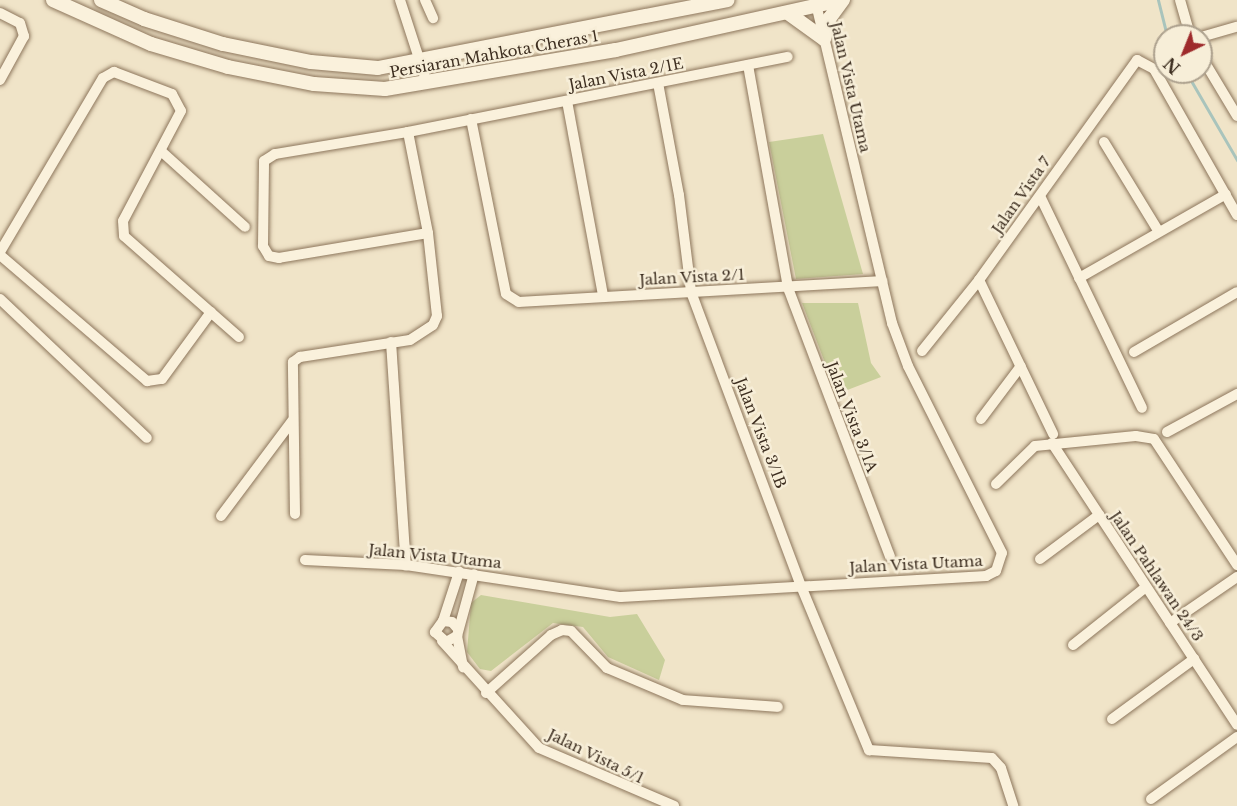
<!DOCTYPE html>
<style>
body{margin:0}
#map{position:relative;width:1237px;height:806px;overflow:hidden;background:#f0e4c8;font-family:"Libre Baskerville",serif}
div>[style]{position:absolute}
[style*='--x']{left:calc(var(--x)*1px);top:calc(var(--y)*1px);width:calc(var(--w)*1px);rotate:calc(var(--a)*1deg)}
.green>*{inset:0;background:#c9cf9b}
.stream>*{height:3px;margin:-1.5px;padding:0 1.5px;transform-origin:1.5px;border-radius:1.5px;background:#a9c4bc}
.roads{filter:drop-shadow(0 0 2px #8d765c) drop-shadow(0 0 2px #8d765c)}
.street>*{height:10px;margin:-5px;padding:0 5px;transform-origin:5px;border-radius:5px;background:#faf1dc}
.secondary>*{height:14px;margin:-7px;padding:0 7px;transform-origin:7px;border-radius:7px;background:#faf1dc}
span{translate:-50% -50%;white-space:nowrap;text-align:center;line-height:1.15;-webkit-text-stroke:5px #f7eed8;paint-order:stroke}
.street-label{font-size:15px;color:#3d2e20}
.north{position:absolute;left:1153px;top:24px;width:60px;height:60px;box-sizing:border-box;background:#f7eed8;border:2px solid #ada18e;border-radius:50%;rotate:223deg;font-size:16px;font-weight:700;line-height:24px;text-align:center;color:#3d2e20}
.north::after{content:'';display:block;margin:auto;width:21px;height:27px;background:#9e2a2b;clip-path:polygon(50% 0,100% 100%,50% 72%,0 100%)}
</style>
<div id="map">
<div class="green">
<i style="clip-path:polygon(823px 134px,863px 274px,796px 279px,769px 142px)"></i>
<i style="clip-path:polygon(802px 303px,858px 303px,871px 363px,881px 377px,837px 394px)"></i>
<i style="clip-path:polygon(481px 595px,610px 617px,637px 614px,665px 660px,659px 680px,608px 657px,583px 627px,553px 623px,491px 671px,480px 669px,467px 652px,471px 603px)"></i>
</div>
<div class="stream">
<i style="--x:1158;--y:0;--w:37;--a:76"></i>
<i style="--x:1186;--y:72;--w:102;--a:59.9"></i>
</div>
<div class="roads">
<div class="street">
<i style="--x:400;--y:0;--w:87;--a:72"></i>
<i style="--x:425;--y:0;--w:20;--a:66"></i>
<i style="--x:1180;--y:0;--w:37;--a:74"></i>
<i style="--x:0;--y:13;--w:22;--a:27"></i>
<i style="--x:20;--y:23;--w:14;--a:73"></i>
<i style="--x:24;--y:36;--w:50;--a:118.6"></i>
<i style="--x:1201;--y:37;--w:37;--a:-16"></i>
<i style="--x:1201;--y:56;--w:70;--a:59"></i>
<i style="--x:748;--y:65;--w:227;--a:79.8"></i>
<i style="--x:788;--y:288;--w:287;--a:69.2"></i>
<i style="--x:658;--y:83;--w:114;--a:79.4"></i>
<i style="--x:679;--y:195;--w:98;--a:82.9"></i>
<i style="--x:691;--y:292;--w:314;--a:69.5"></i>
<i style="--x:801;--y:586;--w:178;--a:67.5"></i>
<i style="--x:869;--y:750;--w:123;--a:3.7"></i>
<i style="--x:992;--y:758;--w:13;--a:48"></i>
<i style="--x:1001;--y:768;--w:40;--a:72"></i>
<i style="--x:567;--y:101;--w:198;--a:79.5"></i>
<i style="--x:471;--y:119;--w:178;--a:78.7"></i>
<i style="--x:506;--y:294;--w:15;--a:32"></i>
<i style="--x:519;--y:302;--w:364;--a:-3.3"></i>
<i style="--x:1104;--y:142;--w:105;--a:58.6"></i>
<i style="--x:161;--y:151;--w:113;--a:42.1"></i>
<i style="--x:1040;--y:196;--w:235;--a:64.3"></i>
<i style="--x:428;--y:233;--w:151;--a:170.5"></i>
<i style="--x:279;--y:258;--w:10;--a:-169"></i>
<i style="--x:269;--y:256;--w:12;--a:-121"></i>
<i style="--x:263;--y:246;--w:85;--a:-89.3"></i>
<i style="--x:264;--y:161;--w:13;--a:-32"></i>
<i style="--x:275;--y:154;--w:135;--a:-9.4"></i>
<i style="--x:408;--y:132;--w:387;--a:-11.2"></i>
<i style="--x:0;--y:252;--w:202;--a:-59.4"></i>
<i style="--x:103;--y:78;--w:13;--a:-29"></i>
<i style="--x:114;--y:72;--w:62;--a:20.8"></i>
<i style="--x:172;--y:94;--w:19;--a:62"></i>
<i style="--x:181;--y:111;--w:124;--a:117.8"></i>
<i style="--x:123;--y:221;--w:15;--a:86"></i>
<i style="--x:124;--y:236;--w:153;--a:41.3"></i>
<i style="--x:0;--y:255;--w:194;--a:40.6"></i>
<i style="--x:147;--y:381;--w:15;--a:-8"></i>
<i style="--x:162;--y:379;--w:83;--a:-53.8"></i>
<i style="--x:1079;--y:278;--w:169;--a:-29.7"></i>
<i style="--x:979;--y:280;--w:171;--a:64.3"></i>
<i style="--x:0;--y:299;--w:202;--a:43.4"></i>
<i style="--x:391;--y:342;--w:224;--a:86.2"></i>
<i style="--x:922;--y:351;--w:91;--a:-51.2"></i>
<i style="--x:979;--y:280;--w:271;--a:-54.3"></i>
<i style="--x:1137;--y:60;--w:19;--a:28"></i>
<i style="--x:1154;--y:69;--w:168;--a:60.4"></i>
<i style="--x:1134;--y:352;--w:119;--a:-30.2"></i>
<i style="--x:981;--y:419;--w:66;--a:-53"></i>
<i style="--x:1167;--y:432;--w:80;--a:-28.5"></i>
<i style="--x:1052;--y:443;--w:337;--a:56.7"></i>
<i style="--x:996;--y:484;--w:54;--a:-44.3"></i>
<i style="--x:1035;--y:446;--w:101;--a:-5.7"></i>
<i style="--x:1136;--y:436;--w:18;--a:9"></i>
<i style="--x:1154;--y:439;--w:151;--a:56.6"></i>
<i style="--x:295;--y:514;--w:152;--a:-90.8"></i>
<i style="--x:293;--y:362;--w:9;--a:-36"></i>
<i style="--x:300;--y:357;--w:111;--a:-8.8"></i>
<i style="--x:410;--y:340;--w:27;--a:-33"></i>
<i style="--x:433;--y:325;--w:10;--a:-66"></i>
<i style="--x:437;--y:316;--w:83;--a:-96.2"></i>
<i style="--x:428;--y:233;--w:103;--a:-101.2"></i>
<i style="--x:221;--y:516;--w:119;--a:-53.2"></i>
<i style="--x:1040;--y:559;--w:74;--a:-36.7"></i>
<i style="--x:305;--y:560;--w:101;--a:2.8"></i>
<i style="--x:406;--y:565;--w:217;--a:8.5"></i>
<i style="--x:621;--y:597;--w:366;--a:-3.3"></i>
<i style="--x:986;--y:576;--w:11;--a:-27"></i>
<i style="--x:996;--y:571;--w:19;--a:-72"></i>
<i style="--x:1002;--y:553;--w:209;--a:-116.7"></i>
<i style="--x:908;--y:366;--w:46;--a:-110.4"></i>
<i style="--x:892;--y:323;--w:332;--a:-103.4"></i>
<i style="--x:443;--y:621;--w:52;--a:-71.9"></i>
<i style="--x:1170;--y:623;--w:81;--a:-34.5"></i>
<i style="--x:458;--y:629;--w:9;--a:-131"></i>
<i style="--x:452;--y:622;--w:9;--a:-174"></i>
<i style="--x:443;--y:621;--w:14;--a:126"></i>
<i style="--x:435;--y:632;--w:15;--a:42"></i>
<i style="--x:446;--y:642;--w:13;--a:-29"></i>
<i style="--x:457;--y:636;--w:64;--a:-74.7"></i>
<i style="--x:457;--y:636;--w:32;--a:79"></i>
<i style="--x:442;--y:641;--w:144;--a:47.8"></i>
<i style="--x:539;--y:748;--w:147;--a:23.2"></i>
<i style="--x:1073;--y:645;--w:93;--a:-38.5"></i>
<i style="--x:486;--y:693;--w:87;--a:-41.7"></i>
<i style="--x:551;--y:635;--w:12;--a:-24"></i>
<i style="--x:562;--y:630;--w:9;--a:6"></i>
<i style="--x:571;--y:631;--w:52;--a:45.8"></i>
<i style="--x:607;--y:668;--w:82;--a:22.8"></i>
<i style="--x:683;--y:700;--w:95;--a:4.2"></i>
<i style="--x:1112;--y:719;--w:102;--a:-36.2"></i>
<i style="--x:1151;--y:799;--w:106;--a:-35.8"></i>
</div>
<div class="secondary">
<i style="--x:53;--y:0;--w:107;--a:24.2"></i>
<i style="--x:151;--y:44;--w:80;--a:16.6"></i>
<i style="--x:228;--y:67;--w:88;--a:11.2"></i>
<i style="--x:314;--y:84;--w:71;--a:4"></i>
<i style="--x:385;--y:89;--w:234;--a:-9.6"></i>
<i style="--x:616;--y:50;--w:231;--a:-12.5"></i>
<i style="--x:101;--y:0;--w:47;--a:23.8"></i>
<i style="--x:144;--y:19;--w:83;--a:17.6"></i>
<i style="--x:223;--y:44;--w:90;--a:11.6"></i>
<i style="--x:311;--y:62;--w:67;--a:5.1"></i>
<i style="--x:378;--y:68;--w:356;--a:-11"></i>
<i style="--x:788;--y:13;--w:44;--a:35.8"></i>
<i style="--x:824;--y:39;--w:21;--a:-76"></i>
<i style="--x:829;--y:19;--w:24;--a:-54"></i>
</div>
</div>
<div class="street-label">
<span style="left:494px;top:54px;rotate:-10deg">Persiaran Mahkota Cheras 1</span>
<span style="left:626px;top:74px;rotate:-11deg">Jalan Vista 2/1E</span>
<span style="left:851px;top:87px;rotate:77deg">Jalan Vista Utama</span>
<span style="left:1021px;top:195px;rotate:-55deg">Jalan Vista 7</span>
<span style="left:692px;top:277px;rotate:-3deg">Jalan Vista 2/1</span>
<span style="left:852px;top:417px;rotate:69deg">Jalan Vista 3/1A</span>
<span style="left:761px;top:433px;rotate:69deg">Jalan Vista 3/1B</span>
<span style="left:435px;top:556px;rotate:6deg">Jalan Vista Utama</span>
<span style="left:916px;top:564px;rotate:-3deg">Jalan Vista Utama</span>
<span style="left:1157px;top:576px;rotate:56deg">Jalan Pahlawan 24/3</span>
<span style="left:596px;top:756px;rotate:26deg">Jalan Vista 5/1</span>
</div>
<div class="north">N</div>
</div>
